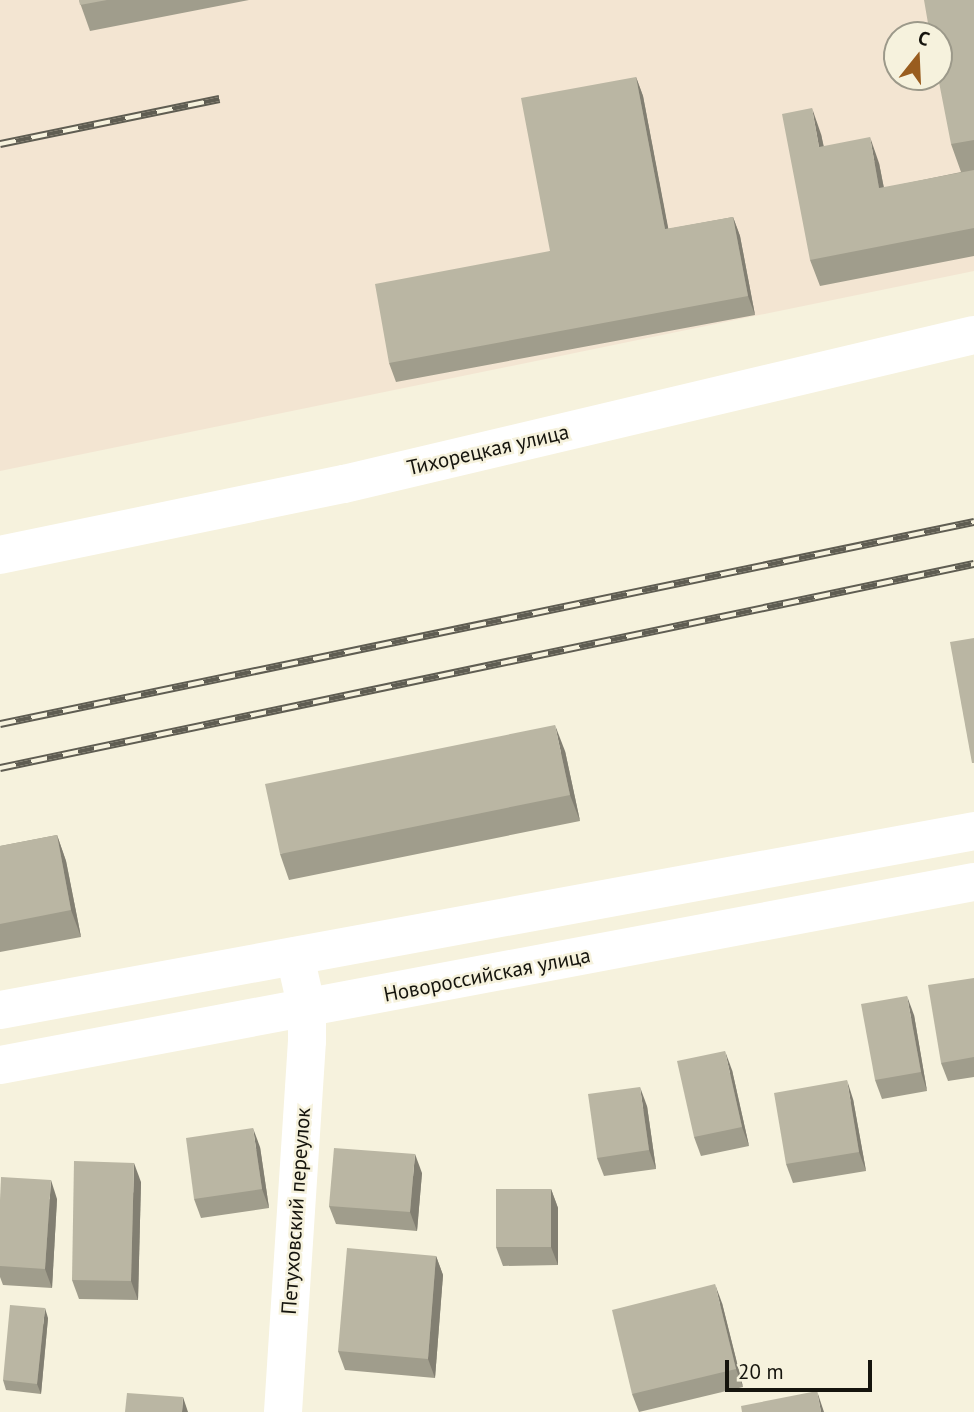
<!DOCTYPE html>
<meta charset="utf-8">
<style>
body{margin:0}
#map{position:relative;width:974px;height:1412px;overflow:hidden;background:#f6f2dd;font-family:"PT Sans",sans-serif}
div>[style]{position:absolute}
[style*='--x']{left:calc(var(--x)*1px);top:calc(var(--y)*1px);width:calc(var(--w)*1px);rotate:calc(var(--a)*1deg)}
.industrial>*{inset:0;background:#f3e5d2}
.minor>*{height:38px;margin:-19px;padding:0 19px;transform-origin:19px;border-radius:19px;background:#fff}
.major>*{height:38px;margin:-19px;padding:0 19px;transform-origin:19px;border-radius:19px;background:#fff}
.rail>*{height:8px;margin-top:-4px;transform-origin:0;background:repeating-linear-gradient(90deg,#f6f2dd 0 16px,#5f5d52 0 32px);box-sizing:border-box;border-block:2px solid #5f5d52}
.wall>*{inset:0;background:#a09d8c}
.shaded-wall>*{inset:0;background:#827f72}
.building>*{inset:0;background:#bab6a3}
span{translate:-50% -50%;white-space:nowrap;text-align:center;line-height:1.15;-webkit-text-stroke:5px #f6f2dd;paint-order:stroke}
.street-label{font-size:21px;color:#15140d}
.north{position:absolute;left:883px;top:21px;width:70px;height:70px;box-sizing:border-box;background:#f6f2dd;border:2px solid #9c998a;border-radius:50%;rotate:18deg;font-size:19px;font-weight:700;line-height:28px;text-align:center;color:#15140d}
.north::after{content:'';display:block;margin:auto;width:24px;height:32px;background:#995d1f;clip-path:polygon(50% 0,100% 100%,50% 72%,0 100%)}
.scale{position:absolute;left:725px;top:1360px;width:147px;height:32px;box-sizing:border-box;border:4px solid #15140d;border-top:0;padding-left:9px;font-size:21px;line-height:24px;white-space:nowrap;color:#15140d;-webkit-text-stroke:5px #f6f2dd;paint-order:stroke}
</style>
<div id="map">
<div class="industrial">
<i style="clip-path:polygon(evenodd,0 0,974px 0,974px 271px,0 471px,0 0,897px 35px,939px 35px,939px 77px,897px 77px,897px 35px)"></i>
</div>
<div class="minor">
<i style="--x:0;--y:555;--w:351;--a:-11.7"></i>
<i style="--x:344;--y:484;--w:647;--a:-13.31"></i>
<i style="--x:283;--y:1412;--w:372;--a:-86.3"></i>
<i style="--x:307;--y:1041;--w:32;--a:-90"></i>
<i style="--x:307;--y:1009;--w:54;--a:-102.8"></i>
</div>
<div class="major">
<i style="--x:0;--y:1010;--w:990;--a:-10.41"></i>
<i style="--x:0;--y:1065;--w:991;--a:-10.64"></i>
</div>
<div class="rail">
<i style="--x:0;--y:144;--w:224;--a:-11.6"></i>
<i style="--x:0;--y:724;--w:995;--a:-11.72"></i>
<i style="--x:0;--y:768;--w:995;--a:-11.83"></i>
</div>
<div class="wall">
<i style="clip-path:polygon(79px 0,249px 0,90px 31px)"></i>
<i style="clip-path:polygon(974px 0,974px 256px,820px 286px,810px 260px,821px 134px,824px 147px,879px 163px,884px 188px,961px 172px,951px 144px)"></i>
<i style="clip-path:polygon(636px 77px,643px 96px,668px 229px,733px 217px,740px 236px,755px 315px,396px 382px,389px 363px,550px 251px)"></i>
<i style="clip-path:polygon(565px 751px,580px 821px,289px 880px,280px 854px)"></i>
<i style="clip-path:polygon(57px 835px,66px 861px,81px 937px,0 952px,0 846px)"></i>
<i style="clip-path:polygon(974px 978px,974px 1077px,948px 1081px,941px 1063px)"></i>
<i style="clip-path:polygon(914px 1015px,927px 1091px,882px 1099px,875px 1080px)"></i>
<i style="clip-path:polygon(732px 1070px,749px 1146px,701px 1156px,694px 1137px)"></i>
<i style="clip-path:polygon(853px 1099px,866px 1171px,793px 1183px,786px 1164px)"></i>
<i style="clip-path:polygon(647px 1106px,656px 1169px,604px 1176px,597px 1158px)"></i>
<i style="clip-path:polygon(260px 1147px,269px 1208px,201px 1218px,194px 1199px)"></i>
<i style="clip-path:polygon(422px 1173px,417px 1231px,336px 1224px,329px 1206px)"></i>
<i style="clip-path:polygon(141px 1182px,138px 1300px,79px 1299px,72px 1280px)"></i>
<i style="clip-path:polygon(551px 1189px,558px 1208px,558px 1265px,503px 1266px,496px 1247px)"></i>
<i style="clip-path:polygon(57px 1199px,52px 1288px,3px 1285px,0 1277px,0 1200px)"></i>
<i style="clip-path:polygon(436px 1256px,443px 1275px,435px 1378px,345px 1370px,338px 1351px)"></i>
<i style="clip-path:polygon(722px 1303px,743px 1387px,639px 1412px,632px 1394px)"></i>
<i style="clip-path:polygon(48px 1318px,41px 1394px,6px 1390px,3px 1380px)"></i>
</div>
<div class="shaded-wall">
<i style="clip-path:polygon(636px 77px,643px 96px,672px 248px,665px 229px)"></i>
<i style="clip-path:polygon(812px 108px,821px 134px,829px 174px,819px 147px)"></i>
<i style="clip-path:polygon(870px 137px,879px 163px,889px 215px,879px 188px)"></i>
<i style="clip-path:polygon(733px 217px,740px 236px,755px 315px,748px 296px)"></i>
<i style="clip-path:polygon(555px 725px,565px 751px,580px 821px,570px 795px)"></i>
<i style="clip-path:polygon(57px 835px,66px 861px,81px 937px,71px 910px)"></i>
<i style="clip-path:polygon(907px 996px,914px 1015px,927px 1091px,921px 1072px)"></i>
<i style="clip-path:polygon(725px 1051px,732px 1070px,749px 1146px,742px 1127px)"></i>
<i style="clip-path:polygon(847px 1080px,853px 1099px,866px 1171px,859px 1152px)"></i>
<i style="clip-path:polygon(640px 1087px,647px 1106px,656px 1169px,649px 1150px)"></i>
<i style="clip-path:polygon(253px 1128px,260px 1147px,269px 1208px,262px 1189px)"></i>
<i style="clip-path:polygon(415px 1154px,422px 1173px,417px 1231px,410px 1212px)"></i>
<i style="clip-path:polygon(134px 1163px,141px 1182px,138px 1300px,131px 1281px)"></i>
<i style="clip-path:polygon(51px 1180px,57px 1199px,52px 1288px,45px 1269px)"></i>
<i style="clip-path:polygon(551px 1189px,558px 1208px,558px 1265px,551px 1247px)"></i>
<i style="clip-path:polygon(436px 1256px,443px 1275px,435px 1378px,428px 1359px)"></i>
<i style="clip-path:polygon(715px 1284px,722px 1303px,743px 1387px,736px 1369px)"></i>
<i style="clip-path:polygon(45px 1308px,48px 1318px,41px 1394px,37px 1384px)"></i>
<i style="clip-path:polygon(817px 1391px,824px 1412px,821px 1412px)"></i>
<i style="clip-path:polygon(183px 1397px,188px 1412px,182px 1412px)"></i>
</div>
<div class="building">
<i style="clip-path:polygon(79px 0,107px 0,80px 5px)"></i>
<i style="clip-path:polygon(924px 0,974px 0,974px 140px,951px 144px,938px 77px,939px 35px,930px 35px)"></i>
<i style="clip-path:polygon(636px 77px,665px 229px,733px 217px,748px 296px,389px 363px,375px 284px,550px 251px,521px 98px)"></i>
<i style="clip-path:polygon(812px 108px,819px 147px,870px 137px,879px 188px,974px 170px,974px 228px,810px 260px,782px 114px)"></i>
<i style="clip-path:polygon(974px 638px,974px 763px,972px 763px,950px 642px)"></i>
<i style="clip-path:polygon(555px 725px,570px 795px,280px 854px,265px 784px)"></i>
<i style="clip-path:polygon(57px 835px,71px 910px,0 924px,0 846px)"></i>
<i style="clip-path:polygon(974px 978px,974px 1057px,941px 1063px,928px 985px)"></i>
<i style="clip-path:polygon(907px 996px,921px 1072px,875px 1080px,861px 1004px)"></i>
<i style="clip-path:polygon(725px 1051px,742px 1127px,694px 1137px,677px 1061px)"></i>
<i style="clip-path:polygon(847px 1080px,859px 1152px,786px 1164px,774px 1093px)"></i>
<i style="clip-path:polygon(640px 1087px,649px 1150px,597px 1158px,588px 1094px)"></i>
<i style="clip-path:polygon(253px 1128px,262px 1189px,194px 1199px,186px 1138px)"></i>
<i style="clip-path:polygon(334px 1148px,415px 1154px,410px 1212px,329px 1206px)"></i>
<i style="clip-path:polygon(74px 1161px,134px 1163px,131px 1281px,72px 1280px)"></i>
<i style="clip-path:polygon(1px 1177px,51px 1180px,45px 1269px,0 1266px,0 1200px)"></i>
<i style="clip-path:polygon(496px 1189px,551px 1189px,551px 1247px,496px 1247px)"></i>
<i style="clip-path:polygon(347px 1248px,436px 1256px,428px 1359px,338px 1351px)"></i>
<i style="clip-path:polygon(715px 1284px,736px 1369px,632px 1394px,612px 1310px)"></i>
<i style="clip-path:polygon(10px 1305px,45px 1308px,37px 1384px,3px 1380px)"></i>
<i style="clip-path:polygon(817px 1391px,821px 1412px,742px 1412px,741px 1406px)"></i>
<i style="clip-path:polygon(127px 1393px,183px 1397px,182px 1412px,125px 1412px)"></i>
</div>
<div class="street-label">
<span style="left:488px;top:450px;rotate:-13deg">Тихорецкая улица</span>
<span style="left:487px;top:975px;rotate:-11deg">Новороссийская улица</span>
<span style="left:296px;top:1211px;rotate:-86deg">Петуховский переулок</span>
</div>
<div class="north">С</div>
<div class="scale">20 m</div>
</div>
